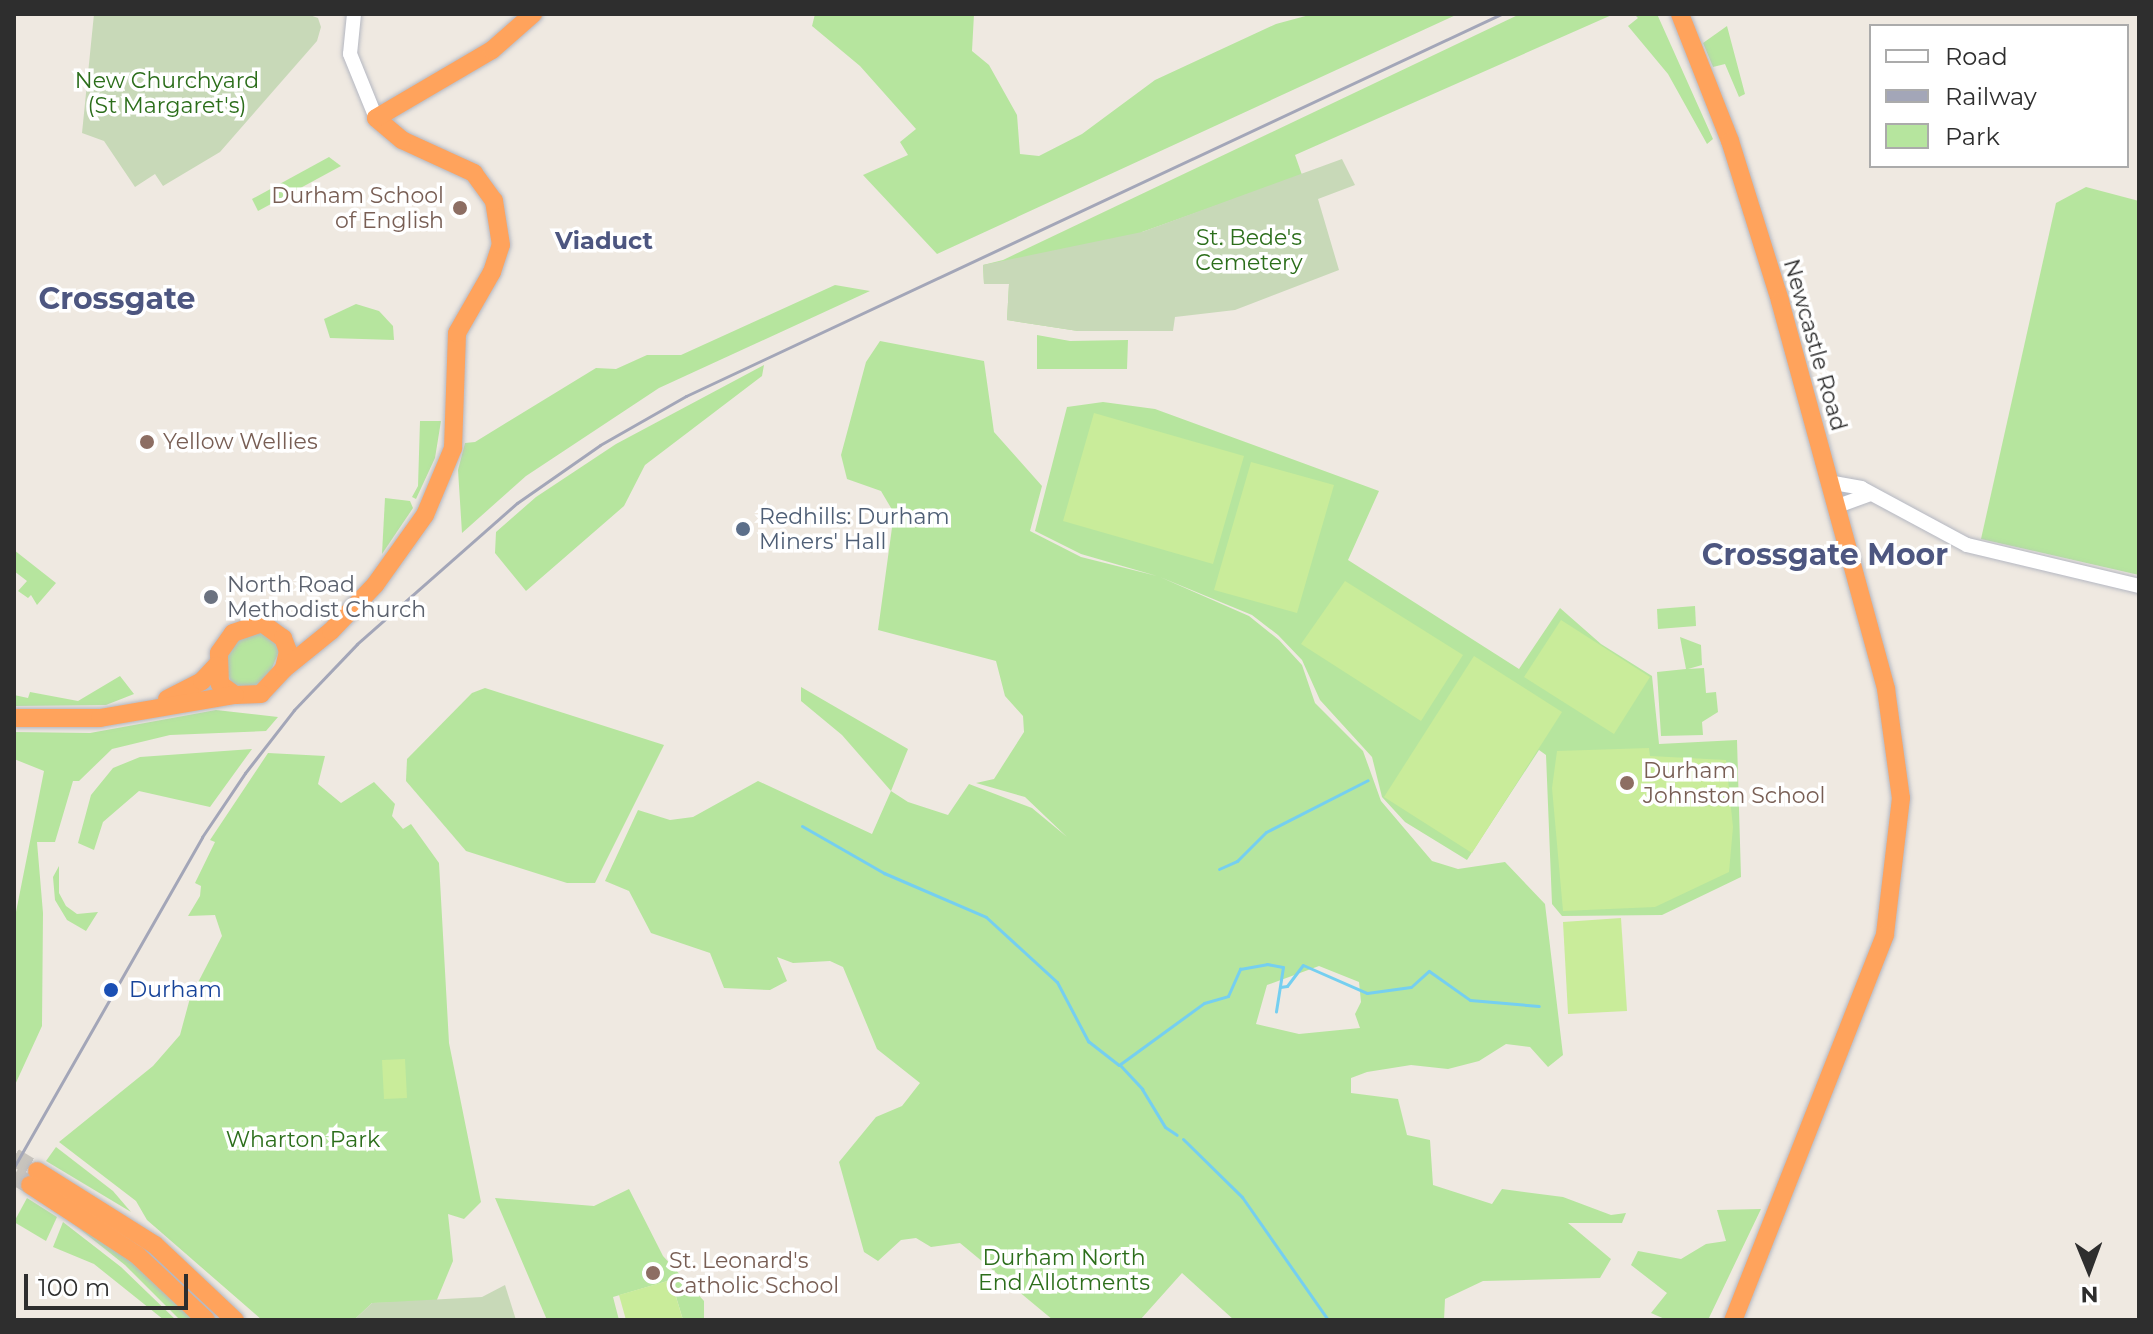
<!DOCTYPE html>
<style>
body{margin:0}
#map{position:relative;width:2153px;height:1334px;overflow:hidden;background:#efe9e1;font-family:Montserrat,sans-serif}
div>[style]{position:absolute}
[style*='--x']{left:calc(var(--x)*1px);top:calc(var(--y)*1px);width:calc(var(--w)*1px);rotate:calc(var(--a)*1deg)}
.green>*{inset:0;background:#b6e59e}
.cemetery>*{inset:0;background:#c8d9b8}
.pitch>*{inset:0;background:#c9ec9a}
.stream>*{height:3px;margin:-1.5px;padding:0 1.5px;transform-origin:1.5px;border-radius:1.5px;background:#75cff0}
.highway-tunnel>*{height:18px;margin-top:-9px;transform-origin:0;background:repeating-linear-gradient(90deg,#c8c4bd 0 18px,transparent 0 27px)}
.roads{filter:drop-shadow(0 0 2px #b4b7c1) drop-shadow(0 0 2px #b4b7c1)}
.secondary>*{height:14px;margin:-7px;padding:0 7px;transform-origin:7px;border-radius:7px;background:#fff}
.highway>*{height:18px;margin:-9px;padding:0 9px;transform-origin:9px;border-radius:9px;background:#ffa35c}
.rail>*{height:3px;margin:-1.5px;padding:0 1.5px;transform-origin:1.5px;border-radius:1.5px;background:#a3a6b8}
.dots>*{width:22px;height:22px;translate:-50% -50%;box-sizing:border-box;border:4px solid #fff;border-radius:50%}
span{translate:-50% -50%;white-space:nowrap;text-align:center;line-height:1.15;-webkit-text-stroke:7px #fff;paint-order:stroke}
.park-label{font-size:22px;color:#2c6e1b}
.education-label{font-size:22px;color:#785e54}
.right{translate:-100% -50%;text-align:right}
.left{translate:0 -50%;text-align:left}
.street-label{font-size:22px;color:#2e2e2e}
.service-label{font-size:22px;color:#4e5e75}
.worship-label{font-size:22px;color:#5b616d}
.transit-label{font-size:22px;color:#164399}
.neighbourhood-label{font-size:24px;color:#4d5680;font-weight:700}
.district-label{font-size:30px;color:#4d5680;font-weight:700}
.frame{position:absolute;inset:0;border:16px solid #2e2e2e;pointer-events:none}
.legend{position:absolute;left:1869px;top:24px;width:260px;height:144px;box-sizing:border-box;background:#fff;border:2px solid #ababab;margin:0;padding:10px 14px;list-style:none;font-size:24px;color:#2e2e2e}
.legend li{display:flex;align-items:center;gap:16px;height:40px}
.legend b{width:40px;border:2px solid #ababab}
.north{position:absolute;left:2049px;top:1230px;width:80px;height:80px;-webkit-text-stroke:6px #fff;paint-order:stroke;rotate:179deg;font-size:22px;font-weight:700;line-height:32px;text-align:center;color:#2e2e2e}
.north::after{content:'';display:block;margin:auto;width:28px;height:36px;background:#2e2e2e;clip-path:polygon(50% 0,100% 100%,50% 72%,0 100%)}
.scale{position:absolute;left:24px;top:1274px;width:164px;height:36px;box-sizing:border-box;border:4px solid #2e2e2e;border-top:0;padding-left:10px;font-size:24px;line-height:28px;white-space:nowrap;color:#2e2e2e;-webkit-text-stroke:6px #fff;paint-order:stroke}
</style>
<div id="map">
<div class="green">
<i style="clip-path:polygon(815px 14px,974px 14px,972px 51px,989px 65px,1017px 115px,1020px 154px,1039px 156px,1082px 134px,1155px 80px,1276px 24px,1313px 14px,1458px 14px,937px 254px,863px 175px,908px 155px,900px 142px,916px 129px,860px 66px,812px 26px)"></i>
<i style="clip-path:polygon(1520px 14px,1614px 14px,1295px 155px,1302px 175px,1142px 232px,1078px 331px,1007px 320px,1009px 284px,984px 284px,983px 265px,1003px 260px)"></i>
<i style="clip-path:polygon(1634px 14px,1657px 14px,1713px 139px,1707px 144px,1668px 74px,1628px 26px,1638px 18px)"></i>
<i style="clip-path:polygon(1727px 26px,1745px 94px,1739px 97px,1725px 64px,1713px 67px,1703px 43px)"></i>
<i style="clip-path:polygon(329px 157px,341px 166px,258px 211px,252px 199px)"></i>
<i style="clip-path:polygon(2086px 187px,2139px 201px,2139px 575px,1981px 539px,2056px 203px)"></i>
<i style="clip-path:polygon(835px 285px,870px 291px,659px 388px,526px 476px,462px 533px,458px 470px,465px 443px,475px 442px,596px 368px,616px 369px,647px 355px,681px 355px)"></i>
<i style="clip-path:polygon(356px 304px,379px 311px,393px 326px,394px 340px,330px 338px,324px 319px)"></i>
<i style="clip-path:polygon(1037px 335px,1070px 341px,1128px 340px,1127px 369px,1037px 369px)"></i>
<i style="clip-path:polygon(evenodd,880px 341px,984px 361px,994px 432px,1042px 486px,1030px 531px,1081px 557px,1157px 576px,1081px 554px,1035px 531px,1067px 407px,1103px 402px,1155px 409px,1379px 491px,1348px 560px,1519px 669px,1560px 608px,1601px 644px,1652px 676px,1659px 744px,1737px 740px,1741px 877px,1662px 915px,1562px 916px,1552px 904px,1546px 755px,1539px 750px,1467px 860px,1405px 822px,1382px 797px,1372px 757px,1320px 700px,1302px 660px,1278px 635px,1252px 615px,1160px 577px,1249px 616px,1279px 640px,1302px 665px,1315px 703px,1363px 751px,1381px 801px,1432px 861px,1458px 869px,1505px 862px,1545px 904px,1563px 1055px,1548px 1067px,1530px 1047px,1506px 1044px,1479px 1061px,1448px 1069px,1411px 1065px,1367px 1072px,1351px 1078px,1351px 1093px,1398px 1099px,1407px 1135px,1430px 1140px,1433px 1185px,1492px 1204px,1502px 1189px,1563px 1197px,1611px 1215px,1626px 1213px,1622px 1223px,1568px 1223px,1611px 1259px,1600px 1278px,1483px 1281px,1445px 1299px,1444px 1320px,1234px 1320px,1182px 1273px,1140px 1320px,1053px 1320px,960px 1243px,931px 1247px,916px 1238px,901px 1240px,878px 1261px,864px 1252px,839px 1162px,876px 1117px,902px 1106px,920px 1083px,877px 1049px,843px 967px,830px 961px,793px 963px,777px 957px,787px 981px,770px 990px,724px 988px,710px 953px,651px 933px,629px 891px,605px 881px,638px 810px,670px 820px,693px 817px,758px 781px,872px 834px,891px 791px,842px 735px,801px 701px,801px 687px,908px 749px,891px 791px,908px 802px,948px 815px,969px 784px,1032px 808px,1067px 837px,1025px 797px,976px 783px,994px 779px,1024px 732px,1023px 716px,1005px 696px,996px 661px,878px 630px,894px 513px,881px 491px,847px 479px,841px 455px,866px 362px,880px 341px,1319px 966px,1359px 982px,1361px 1002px,1355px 1014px,1360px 1028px,1299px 1034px,1256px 1024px,1267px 985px,1319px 966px)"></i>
<i style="clip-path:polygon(764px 365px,762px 376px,645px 465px,624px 506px,526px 591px,495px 553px,496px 532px,536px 497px,616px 444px)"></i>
<i style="clip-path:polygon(420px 421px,441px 421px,435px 458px,416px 499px,412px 497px,418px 486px)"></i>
<i style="clip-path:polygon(385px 498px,410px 501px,413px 508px,382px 554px)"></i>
<i style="clip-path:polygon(14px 550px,56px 583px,37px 605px,31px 595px,28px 598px,18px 591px,27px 581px,14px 571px)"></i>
<i style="clip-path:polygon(1695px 606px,1696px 626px,1658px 629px,1657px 609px)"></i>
<i style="clip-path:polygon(266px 631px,280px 649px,270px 673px,254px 687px,232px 685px,224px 663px,232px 645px,244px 635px)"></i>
<i style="clip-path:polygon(1680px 637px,1701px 645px,1702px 665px,1688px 669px,1704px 668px,1706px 693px,1716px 692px,1718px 712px,1702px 722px,1703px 735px,1661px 736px,1657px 672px,1686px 669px)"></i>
<i style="clip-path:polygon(120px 676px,134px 694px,106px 705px,14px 706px,14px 695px,28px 698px,30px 692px,78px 701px)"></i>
<i style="clip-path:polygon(485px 688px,664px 745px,595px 883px,567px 883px,466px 851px,406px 781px,407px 759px,472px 693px)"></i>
<i style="clip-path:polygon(216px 710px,278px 717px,266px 731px,170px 735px,112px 749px,79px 781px,73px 781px,55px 842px,37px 842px,43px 913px,42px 1026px,14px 1087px,16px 912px,44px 771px,14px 759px,14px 732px,90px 733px)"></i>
<i style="clip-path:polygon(252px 749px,210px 807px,139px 791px,103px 822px,94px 850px,78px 843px,91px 795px,113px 768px,140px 757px)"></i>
<i style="clip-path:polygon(268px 753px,325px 756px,318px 784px,341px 803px,374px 782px,395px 804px,392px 816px,403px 829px,411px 824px,439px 863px,449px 1043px,481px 1202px,464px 1219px,448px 1214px,453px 1261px,436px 1302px,372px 1303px,354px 1320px,262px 1320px,147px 1220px,136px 1201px,59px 1142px,153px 1066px,180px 1035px,190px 998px,222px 936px,215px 915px,188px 916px,200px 896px,201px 886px,195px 883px,215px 842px,210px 840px)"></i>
<i style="clip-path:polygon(59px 866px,59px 893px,66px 906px,77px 914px,98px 912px,86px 931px,67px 920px,55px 900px,53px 877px)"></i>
<i style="clip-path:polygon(56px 1147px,113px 1191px,131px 1212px,46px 1161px)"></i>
<i style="clip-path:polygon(629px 1189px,663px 1256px,704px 1301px,704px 1320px,683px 1320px,671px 1280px,613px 1297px,619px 1320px,547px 1320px,495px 1198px,594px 1206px)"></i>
<i style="clip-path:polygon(27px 1198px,57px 1217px,46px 1241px,14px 1222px)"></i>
<i style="clip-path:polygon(1761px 1209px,1708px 1320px,1667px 1320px,1651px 1313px,1667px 1293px,1631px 1265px,1638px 1251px,1681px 1259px,1706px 1244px,1726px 1241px,1717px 1210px)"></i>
<i style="clip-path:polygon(66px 1218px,131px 1260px,196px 1320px,180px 1320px,125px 1265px)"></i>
<i style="clip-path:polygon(63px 1222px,121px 1267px,176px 1320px,164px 1320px,94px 1264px,53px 1247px)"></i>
</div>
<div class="cemetery">
<i style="clip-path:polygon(94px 14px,307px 14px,318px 18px,321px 27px,317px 41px,220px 152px,163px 186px,155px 174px,135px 187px,104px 141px,82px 133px)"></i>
<i style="clip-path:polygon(1342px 159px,1355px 185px,1318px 199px,1339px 270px,1235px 310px,1175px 317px,1173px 331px,1078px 331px,1007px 320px,1009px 284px,984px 284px,983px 265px,1142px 232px)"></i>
<i style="clip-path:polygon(505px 1285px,516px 1320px,354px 1320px,372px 1303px,482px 1297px)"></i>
</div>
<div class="pitch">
<i style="clip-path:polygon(1094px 413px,1244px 456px,1213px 564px,1063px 521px)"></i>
<i style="clip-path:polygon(1251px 462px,1334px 485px,1297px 613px,1214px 590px)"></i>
<i style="clip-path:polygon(1345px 581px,1463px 655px,1421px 721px,1301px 644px)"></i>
<i style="clip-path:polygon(1561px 620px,1650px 677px,1614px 734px,1524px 677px)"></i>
<i style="clip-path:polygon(1474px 656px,1562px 712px,1472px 853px,1384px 797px)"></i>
<i style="clip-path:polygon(1649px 748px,1650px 756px,1726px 760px,1733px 827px,1729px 872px,1655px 907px,1563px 911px,1552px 788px,1557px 751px)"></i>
<i style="clip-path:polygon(1621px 918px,1627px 1011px,1568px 1014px,1563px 922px)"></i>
<i style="clip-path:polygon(405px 1059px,407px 1098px,384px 1099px,382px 1060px)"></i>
<i style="clip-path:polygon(671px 1280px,683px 1320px,626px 1320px,619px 1295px)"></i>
</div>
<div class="stream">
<i style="--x:802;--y:826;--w:95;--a:29.8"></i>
<i style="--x:884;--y:873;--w:111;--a:23.3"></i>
<i style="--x:986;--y:917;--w:96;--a:42.5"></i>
<i style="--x:1057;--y:982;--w:67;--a:62.3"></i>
<i style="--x:1088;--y:1041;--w:39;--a:38"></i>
<i style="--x:1119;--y:1065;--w:105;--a:-36.1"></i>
<i style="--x:1204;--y:1003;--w:25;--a:-16"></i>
<i style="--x:1228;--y:996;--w:30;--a:-66"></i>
<i style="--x:1240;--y:969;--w:27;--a:-10"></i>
<i style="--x:1267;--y:964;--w:16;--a:11"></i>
<i style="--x:1283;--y:967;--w:45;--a:99"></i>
<i style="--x:1219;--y:869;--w:20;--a:-24"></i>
<i style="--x:1237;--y:861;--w:41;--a:-45"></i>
<i style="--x:1266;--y:832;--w:114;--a:-27"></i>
<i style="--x:1280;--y:987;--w:7;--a:-8"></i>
<i style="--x:1287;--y:986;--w:26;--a:-53"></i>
<i style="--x:1303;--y:965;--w:70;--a:23.6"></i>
<i style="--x:1367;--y:993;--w:44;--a:-7.8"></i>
<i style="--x:1411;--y:987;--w:24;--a:-42"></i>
<i style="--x:1429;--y:971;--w:50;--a:35.3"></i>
<i style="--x:1470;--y:1000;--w:69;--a:5"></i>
<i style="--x:1120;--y:1065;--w:33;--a:47"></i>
<i style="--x:1142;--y:1089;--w:44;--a:58.8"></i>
<i style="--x:1165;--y:1127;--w:14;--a:34"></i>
<i style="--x:1183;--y:1139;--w:83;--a:44.5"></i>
<i style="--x:1242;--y:1197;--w:150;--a:55"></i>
</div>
<div class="highway-tunnel">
<i style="--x:14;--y:1157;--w:27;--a:31"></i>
<i style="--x:14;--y:1176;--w:18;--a:29"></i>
</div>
<div class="roads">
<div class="secondary">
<i style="--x:354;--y:14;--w:40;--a:95.7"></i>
<i style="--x:350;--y:54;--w:69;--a:67.9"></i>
<i style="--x:1828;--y:482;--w:34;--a:10"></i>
<i style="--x:1861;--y:488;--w:120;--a:28.3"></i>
<i style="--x:1967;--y:545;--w:177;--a:13.4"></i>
<i style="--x:1835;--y:507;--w:38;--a:-20"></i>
</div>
<div class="highway">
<i style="--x:1680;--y:14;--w:136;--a:68.5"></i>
<i style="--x:1730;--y:141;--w:168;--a:72.6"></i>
<i style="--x:1780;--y:301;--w:402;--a:74.7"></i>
<i style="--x:1886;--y:689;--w:110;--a:82.2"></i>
<i style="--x:1901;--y:798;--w:138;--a:96.7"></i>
<i style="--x:1885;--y:935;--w:414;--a:111.5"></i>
<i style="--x:262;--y:623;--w:26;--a:36"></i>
<i style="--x:283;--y:638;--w:14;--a:69"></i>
<i style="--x:288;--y:651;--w:18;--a:103"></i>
<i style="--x:284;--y:669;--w:34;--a:133"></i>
<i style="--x:261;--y:694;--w:26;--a:178"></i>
<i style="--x:235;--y:695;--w:19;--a:-144"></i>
<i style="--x:220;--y:684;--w:31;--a:-92"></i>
<i style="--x:219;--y:653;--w:24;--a:-55"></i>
<i style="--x:233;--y:633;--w:31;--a:-19"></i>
<i style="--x:284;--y:669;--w:60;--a:-39"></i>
<i style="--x:331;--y:631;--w:64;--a:-46.3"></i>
<i style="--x:375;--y:585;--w:86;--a:-54.5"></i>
<i style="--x:425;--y:515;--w:73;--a:-67.3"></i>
<i style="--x:453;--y:448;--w:115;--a:-88"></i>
<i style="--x:457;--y:333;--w:70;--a:-60.2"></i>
<i style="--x:492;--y:272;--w:28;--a:-72"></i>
<i style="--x:501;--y:245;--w:45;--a:-99"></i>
<i style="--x:494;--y:201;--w:34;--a:-126"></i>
<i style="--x:474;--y:173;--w:79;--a:-155.4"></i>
<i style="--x:402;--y:140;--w:34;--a:-140"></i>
<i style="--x:376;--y:118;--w:134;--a:-30.4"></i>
<i style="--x:492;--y:50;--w:55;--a:-41.3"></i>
<i style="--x:167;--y:699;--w:39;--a:-27"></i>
<i style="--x:202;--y:681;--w:21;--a:-47"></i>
<i style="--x:14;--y:718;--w:86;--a:0"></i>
<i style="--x:100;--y:718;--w:137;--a:-9.7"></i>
<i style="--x:37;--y:1171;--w:139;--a:32.1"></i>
<i style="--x:155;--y:1245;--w:110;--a:43.2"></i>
<i style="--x:30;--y:1185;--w:128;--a:33.2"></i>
<i style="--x:137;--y:1255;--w:95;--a:43.3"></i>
</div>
</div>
<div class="rail">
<i style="--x:14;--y:1167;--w:380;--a:-60.3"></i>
<i style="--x:202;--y:837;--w:77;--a:-56.1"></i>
<i style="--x:245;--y:773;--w:80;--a:-52.1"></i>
<i style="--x:294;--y:710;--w:91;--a:-46.3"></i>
<i style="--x:357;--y:644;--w:213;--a:-41.4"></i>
<i style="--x:517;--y:503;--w:101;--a:-34.9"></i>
<i style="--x:600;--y:445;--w:99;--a:-29.7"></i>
<i style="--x:686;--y:396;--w:900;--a:-25.11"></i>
</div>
<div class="dots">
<i style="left:460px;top:208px;background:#8d6e63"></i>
<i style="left:147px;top:442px;background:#8d6e63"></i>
<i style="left:743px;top:529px;background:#5c6f8a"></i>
<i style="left:211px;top:597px;background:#6b7280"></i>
<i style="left:1627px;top:783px;background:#8d6e63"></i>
<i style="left:111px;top:990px;background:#1a4fb4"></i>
<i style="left:653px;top:1273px;background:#8d6e63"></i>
</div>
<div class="park-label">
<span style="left:167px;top:93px">New Churchyard<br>(St Margaret's)</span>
<span style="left:1249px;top:250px">St. Bede's<br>Cemetery</span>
<span style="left:303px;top:1140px">Wharton Park</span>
<span style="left:1064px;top:1270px">Durham North<br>End Allotments</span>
</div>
<div class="education-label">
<span class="right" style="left:444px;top:208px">Durham School<br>of English</span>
<span class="left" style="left:163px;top:442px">Yellow Wellies</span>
<span class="left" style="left:1643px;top:783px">Durham<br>Johnston School</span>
<span class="left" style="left:669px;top:1273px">St. Leonard's<br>Catholic School</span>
</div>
<div class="street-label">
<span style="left:1815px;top:345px;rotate:74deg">Newcastle Road</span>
</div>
<div class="service-label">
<span class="left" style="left:759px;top:529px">Redhills: Durham<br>Miners' Hall</span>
</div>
<div class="worship-label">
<span class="left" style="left:227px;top:597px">North Road<br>Methodist Church</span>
</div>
<div class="transit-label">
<span class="left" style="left:129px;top:990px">Durham</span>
</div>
<div class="neighbourhood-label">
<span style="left:604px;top:241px">Viaduct</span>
</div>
<div class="district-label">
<span style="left:117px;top:299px">Crossgate</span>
<span style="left:1825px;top:555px">Crossgate Moor</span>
</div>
<div class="frame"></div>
<ul class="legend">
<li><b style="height:10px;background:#fff"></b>Road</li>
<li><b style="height:10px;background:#a3a6b8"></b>Railway</li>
<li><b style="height:22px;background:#b6e59e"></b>Park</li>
</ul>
<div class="north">N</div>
<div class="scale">100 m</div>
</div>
